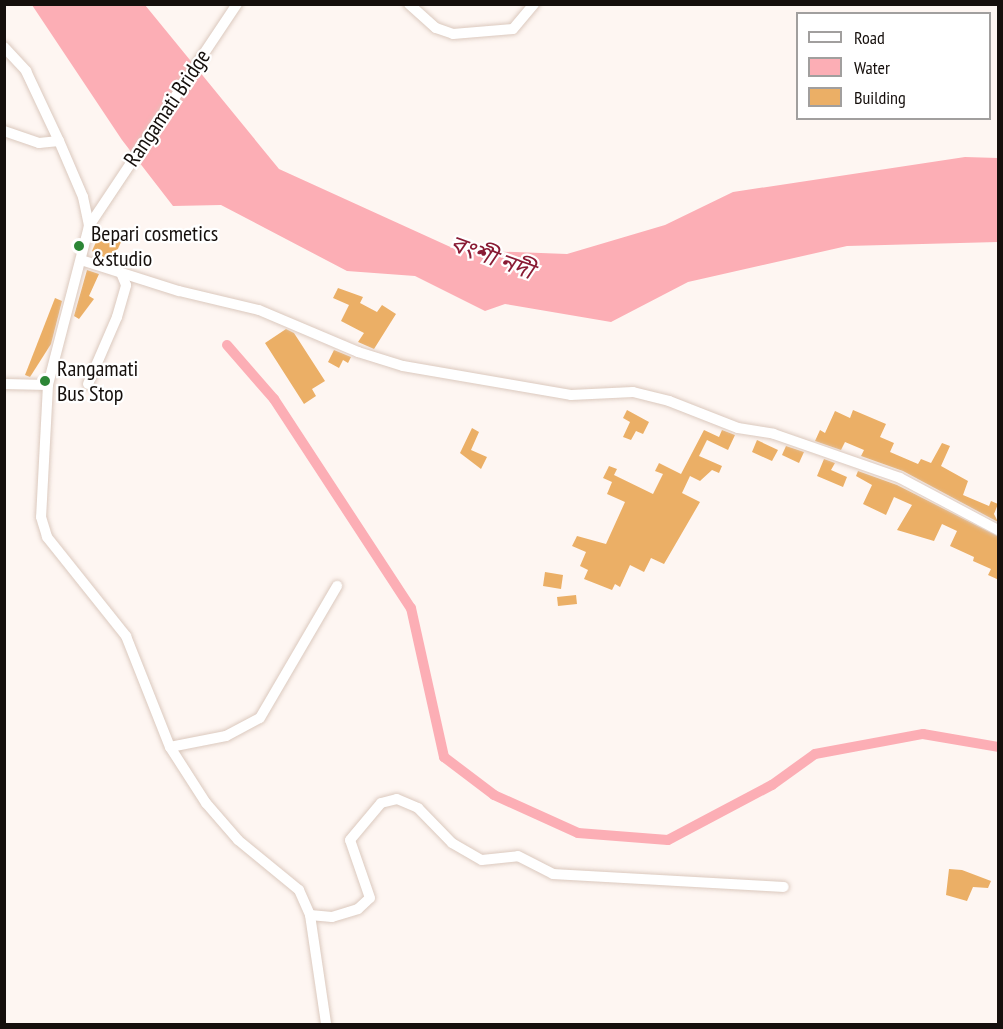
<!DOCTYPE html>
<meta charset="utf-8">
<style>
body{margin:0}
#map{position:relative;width:1003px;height:1029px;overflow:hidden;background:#fef6f2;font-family:"PT Sans Narrow","Noto Sans Bengali",sans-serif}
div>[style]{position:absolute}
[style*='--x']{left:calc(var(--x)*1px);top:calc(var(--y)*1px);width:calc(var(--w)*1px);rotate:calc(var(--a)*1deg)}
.water>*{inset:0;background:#fcaeb5}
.canal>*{height:10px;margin:-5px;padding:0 5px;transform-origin:5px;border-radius:5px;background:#fcaeb5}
.building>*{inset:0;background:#ebaf66}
.roads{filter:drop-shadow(0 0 2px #dbc9be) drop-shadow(0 0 2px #dbc9be)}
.minor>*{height:10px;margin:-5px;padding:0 5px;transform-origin:5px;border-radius:5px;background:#fff}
.dots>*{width:16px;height:16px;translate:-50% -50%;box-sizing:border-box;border:3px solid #fff;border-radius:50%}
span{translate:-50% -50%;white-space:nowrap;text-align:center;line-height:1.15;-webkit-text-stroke:4.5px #fff;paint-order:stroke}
.street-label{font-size:22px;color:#150f0c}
.poi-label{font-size:22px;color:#150f0c}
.left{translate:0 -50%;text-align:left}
.water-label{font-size:24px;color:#891b34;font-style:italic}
.frame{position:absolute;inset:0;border:6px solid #150f0c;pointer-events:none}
.legend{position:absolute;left:796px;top:12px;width:195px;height:108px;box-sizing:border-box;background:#fff;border:2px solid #a19f9e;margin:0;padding:8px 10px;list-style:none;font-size:18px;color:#150f0c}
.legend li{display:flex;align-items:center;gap:12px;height:30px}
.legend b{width:30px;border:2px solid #a19f9e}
</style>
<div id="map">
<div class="water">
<i style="clip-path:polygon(32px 5px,145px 5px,279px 169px,457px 250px,567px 254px,665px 225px,733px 192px,965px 157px,998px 158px,998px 242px,847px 246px,688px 282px,611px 322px,505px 304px,485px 311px,415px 276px,347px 271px,221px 205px,173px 206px,122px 140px)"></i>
</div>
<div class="canal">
<i style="--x:227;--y:345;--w:72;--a:49"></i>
<i style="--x:274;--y:399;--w:250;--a:56.8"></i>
<i style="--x:411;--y:608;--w:153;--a:77.5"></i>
<i style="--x:444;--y:757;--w:63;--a:37.2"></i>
<i style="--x:494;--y:795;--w:92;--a:24.3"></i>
<i style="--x:578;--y:833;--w:90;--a:4.4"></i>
<i style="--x:668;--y:840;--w:118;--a:-27.9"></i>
<i style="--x:772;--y:785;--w:53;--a:-35.8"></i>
<i style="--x:815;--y:754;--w:110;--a:-10.5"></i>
<i style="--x:923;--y:734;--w:76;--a:9.8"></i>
</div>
<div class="building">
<i style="clip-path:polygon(100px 233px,121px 242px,112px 262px,92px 251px)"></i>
<i style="clip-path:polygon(87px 270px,99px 274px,89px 296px,94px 299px,79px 319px,74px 316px)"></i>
<i style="clip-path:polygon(338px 288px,363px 297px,360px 303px,377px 312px,382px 305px,396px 314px,374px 349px,358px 342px,364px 333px,341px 321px,349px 305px,333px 298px)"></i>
<i style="clip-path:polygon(55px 298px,62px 301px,51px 344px,30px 377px,25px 375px)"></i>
<i style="clip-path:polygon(286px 329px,294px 333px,325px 381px,312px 389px,316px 396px,304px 404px,265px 343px)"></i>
<i style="clip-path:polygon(334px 350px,351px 357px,348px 363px,343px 360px,339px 368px,328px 362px)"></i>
<i style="clip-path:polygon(627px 410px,649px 422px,643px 434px,636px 431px,631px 440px,623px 437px,630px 422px,623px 418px)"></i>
<i style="clip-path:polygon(853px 410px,886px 424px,880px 437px,894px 443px,890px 452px,918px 464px,921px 459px,931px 463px,942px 443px,950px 446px,941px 466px,968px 481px,963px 495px,989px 506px,991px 501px,998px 504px,994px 514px,998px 522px,903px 471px,861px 456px,864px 450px,845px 442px,841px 450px,815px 441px,820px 430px,825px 433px,835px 411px,850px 418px)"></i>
<i style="clip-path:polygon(472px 428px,479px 432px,471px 450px,487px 457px,481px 469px,460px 453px)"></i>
<i style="clip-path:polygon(704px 430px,719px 437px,722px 430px,735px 435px,728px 450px,707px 440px,699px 456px,722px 466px,719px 473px,712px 470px,700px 481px,690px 476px,682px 493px,700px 502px,664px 564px,651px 558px,644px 572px,630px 565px,620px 587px,615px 584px,612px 590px,584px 579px,588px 570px,580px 566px,586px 552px,572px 546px,577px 536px,606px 544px,625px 502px,607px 494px,612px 482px,603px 478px,609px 466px,617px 469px,614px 475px,653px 494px,663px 474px,655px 471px,659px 463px,681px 474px)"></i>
<i style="clip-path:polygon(757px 440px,778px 450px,772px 461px,752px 452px)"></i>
<i style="clip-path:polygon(786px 446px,804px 452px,799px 463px,782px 455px)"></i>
<i style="clip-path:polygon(824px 459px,835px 463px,831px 470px,847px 477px,843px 487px,817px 476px)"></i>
<i style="clip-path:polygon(858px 471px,897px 485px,999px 537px,999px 580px,988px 575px,991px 569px,973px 561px,974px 557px,950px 546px,957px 531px,942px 524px,934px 541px,897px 530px,912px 505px,894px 497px,886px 515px,863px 504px,872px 485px,856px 476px)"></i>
<i style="clip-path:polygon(545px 572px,563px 575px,561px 589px,543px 586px)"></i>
<i style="clip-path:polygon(576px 595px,577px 604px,558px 606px,557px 597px)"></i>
<i style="clip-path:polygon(949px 869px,962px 870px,991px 881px,988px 888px,973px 887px,967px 901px,946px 895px)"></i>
</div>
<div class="roads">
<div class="minor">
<i style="--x:237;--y:4;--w:267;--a:123.7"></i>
<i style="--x:89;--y:226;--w:164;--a:104.5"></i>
<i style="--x:48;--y:385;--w:132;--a:93"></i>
<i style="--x:41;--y:517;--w:21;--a:73"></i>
<i style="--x:47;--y:537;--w:127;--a:51.4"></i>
<i style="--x:126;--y:636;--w:119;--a:68.4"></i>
<i style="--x:170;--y:747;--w:67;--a:57.3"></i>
<i style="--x:206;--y:803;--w:49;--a:49.1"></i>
<i style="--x:238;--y:840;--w:79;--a:39.3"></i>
<i style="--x:299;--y:890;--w:27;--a:66"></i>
<i style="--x:310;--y:915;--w:110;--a:81.6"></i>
<i style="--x:409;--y:4;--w:36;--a:42"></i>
<i style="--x:436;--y:28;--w:18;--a:19"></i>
<i style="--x:453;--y:34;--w:60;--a:-4.8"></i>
<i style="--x:513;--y:29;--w:33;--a:-50"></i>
<i style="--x:4;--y:47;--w:33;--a:47"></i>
<i style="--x:26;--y:71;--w:77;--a:64.8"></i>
<i style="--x:59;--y:141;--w:61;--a:66.8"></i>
<i style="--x:83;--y:197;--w:30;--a:78"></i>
<i style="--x:4;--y:131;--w:37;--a:19"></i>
<i style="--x:39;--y:143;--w:20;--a:-6"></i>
<i style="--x:81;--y:260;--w:103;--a:17.6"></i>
<i style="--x:179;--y:291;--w:82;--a:13.4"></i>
<i style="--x:259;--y:310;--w:108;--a:23"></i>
<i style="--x:358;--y:352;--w:47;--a:17.3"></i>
<i style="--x:403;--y:366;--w:170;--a:9.8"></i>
<i style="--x:571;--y:395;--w:62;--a:-2.8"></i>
<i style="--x:633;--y:392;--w:37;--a:14"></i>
<i style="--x:669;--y:401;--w:74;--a:21.4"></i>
<i style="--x:738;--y:428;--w:36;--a:9"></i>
<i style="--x:774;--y:434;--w:133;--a:19.2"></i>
<i style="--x:900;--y:478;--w:111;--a:28"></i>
<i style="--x:4;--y:384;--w:44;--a:1.3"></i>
<i style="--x:88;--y:384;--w:73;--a:-66.6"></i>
<i style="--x:117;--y:317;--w:33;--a:-74"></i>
<i style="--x:126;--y:285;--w:11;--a:-112"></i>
<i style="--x:170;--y:747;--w:57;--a:-11.1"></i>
<i style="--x:226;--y:736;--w:38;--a:-28"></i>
<i style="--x:260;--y:718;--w:153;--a:-59.7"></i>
<i style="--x:310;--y:915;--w:22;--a:5"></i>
<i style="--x:332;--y:917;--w:27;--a:-17"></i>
<i style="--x:358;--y:909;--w:16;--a:-43"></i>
<i style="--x:370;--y:898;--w:61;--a:-109"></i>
<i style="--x:350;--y:840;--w:48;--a:-50"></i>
<i style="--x:381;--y:803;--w:16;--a:-14"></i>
<i style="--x:397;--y:799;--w:23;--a:23"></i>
<i style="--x:418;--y:808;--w:49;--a:45.8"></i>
<i style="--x:452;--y:843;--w:34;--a:30"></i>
<i style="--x:482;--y:860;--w:36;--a:-6"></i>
<i style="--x:518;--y:856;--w:39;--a:27"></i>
<i style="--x:553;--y:874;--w:231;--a:3.2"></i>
</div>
</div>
<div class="dots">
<i style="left:79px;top:246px;background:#2c8636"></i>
<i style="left:45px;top:381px;background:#2c8636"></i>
</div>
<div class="street-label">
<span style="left:167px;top:108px;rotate:-56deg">Rangamati Bridge</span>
</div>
<div class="poi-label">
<span class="left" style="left:91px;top:246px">Bepari cosmetics<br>&amp;studio</span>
<span class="left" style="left:57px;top:381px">Rangamati<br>Bus Stop</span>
</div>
<div class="water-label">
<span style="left:492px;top:257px;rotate:20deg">বংশী নদী</span>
</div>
<div class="frame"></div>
<ul class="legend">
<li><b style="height:8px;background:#fff"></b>Road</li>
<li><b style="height:16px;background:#fcaeb5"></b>Water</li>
<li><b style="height:16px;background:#ebaf66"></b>Building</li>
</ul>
</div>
